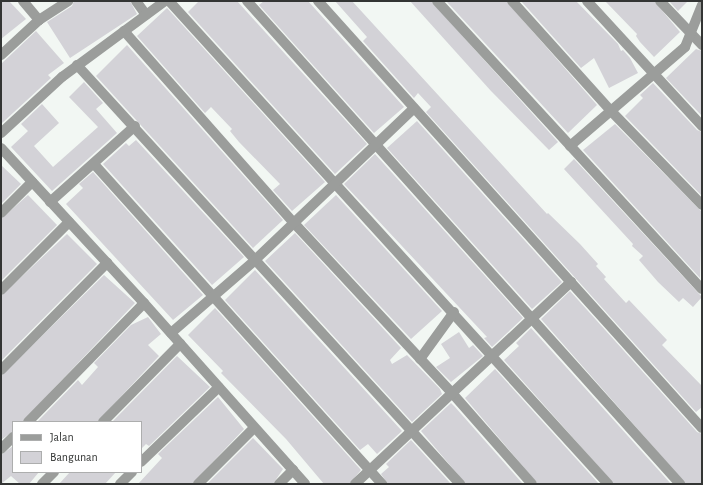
<!DOCTYPE html>
<style>
body{margin:0}
#map{position:relative;width:703px;height:485px;overflow:hidden;background:#f2f7f3;font-family:"Alegreya Sans",sans-serif}
div>[style]{position:absolute}
[style*='--x']{left:calc(var(--x)*1px);top:calc(var(--y)*1px);width:calc(var(--w)*1px);rotate:calc(var(--a)*1deg)}
.building>*{inset:0;background:#d3d2d7}
.minor>*{height:10px;margin:-5px;padding:0 5px;transform-origin:5px;border-radius:5px;background:#9b9d9b}
span{translate:-50% -50%;white-space:nowrap;text-align:center;line-height:1.15;-webkit-text-stroke:4px #fff;paint-order:stroke}
.frame{position:absolute;inset:0;border:2px solid #333534;pointer-events:none}
.legend{position:absolute;left:12px;top:421px;width:130px;height:52px;box-sizing:border-box;background:#fff;border:1px solid #adaeae;margin:0;padding:5px 7px;list-style:none;font-size:12px;color:#333534}
.legend li{display:flex;align-items:center;gap:8px;height:20px}
.legend b{width:20px;border:1px solid #adaeae}
</style>
<div id="map">
<div class="building">
<i style="clip-path:polygon(1px 1px,9px 1px,26px 19px,1px 39px)"></i>
<i style="clip-path:polygon(74px 1px,130px 1px,137px 14px,70px 58px,47px 22px,72px 6px)"></i>
<i style="clip-path:polygon(199px 1px,237px 1px,367px 144px,335px 174px,188px 12px)"></i>
<i style="clip-path:polygon(264px 1px,308px 1px,404px 107px,374px 133px,259px 5px)"></i>
<i style="clip-path:polygon(335px 1px,352px 1px,547px 214px,548px 213px,580px 244px,598px 264px,596px 266px,606px 277px,604px 279px,626px 303px,629px 300px,667px 340px,662px 345px,702px 386px,702px 407px,696px 412px,426px 112px,431px 107px,418px 93px,414px 98px,363px 41px,367px 37px)"></i>
<i style="clip-path:polygon(410px 1px,431px 1px,558px 142px,549px 150px,491px 91px)"></i>
<i style="clip-path:polygon(446px 1px,506px 1px,597px 105px,568px 133px)"></i>
<i style="clip-path:polygon(521px 1px,576px 1px,618px 44px,621px 51px,623px 50px,630px 58px,638px 73px,609px 88px,594px 58px,581px 68px)"></i>
<i style="clip-path:polygon(605px 1px,654px 1px,680px 32px,654px 57px,640px 42px,636px 36px,637px 34px)"></i>
<i style="clip-path:polygon(669px 1px,688px 1px,678px 11px)"></i>
<i style="clip-path:polygon(167px 8px,325px 182px,292px 211px,273px 190px,280px 184px,239px 142px,230px 131px,232px 129px,211px 107px,205px 113px,137px 36px)"></i>
<i style="clip-path:polygon(36px 31px,64px 63px,48px 75px,51px 78px,1px 124px,1px 64px)"></i>
<i style="clip-path:polygon(127px 45px,283px 220px,253px 248px,96px 76px)"></i>
<i style="clip-path:polygon(696px 49px,702px 51px,702px 116px,666px 78px)"></i>
<i style="clip-path:polygon(84px 82px,103px 103px,96px 109px,117px 133px,52px 191px,11px 147px,28px 131px,21px 124px,42px 104px,59px 123px,34px 146px,53px 167px,98px 127px,69px 97px)"></i>
<i style="clip-path:polygon(653px 83px,697px 130px,702px 132px,702px 196px,625px 116px,643px 98px,640px 95px)"></i>
<i style="clip-path:polygon(417px 121px,562px 282px,532px 309px,387px 148px)"></i>
<i style="clip-path:polygon(615px 124px,702px 212px,700px 278px,583px 150px)"></i>
<i style="clip-path:polygon(136px 140px,244px 257px,212px 285px,103px 164px,126px 143px,129px 146px)"></i>
<i style="clip-path:polygon(375px 154px,523px 318px,492px 347px,484px 338px,487px 337px,344px 184px)"></i>
<i style="clip-path:polygon(574px 159px,702px 297px,693px 307px,683px 298px,679px 302px,658px 282px,639px 260px,643px 256px,632px 246px,633px 244px,564px 169px)"></i>
<i style="clip-path:polygon(1px 165px,21px 184px,1px 204px)"></i>
<i style="clip-path:polygon(93px 172px,203px 295px,173px 320px,66px 204px,83px 188px,79px 184px)"></i>
<i style="clip-path:polygon(28px 195px,57px 225px,1px 281px,1px 219px)"></i>
<i style="clip-path:polygon(336px 195px,442px 311px,411px 339px,304px 225px)"></i>
<i style="clip-path:polygon(295px 233px,401px 348px,390px 360px,392px 364px,407px 355px,440px 389px,442px 394px,412px 422px,265px 261px)"></i>
<i style="clip-path:polygon(67px 234px,97px 264px,1px 361px,1px 296px)"></i>
<i style="clip-path:polygon(255px 270px,402px 431px,377px 454px,368px 444px,360px 450px,225px 300px)"></i>
<i style="clip-path:polygon(104px 275px,135px 303px,22px 422px,13px 422px,13px 431px,1px 440px,1px 376px)"></i>
<i style="clip-path:polygon(570px 291px,697px 432px,702px 434px,702px 484px,686px 484px,541px 319px)"></i>
<i style="clip-path:polygon(215px 308px,361px 470px,349px 484px,324px 484px,286px 439px,221px 373px,223px 371px,188px 335px)"></i>
<i style="clip-path:polygon(148px 317px,161px 334px,148px 345px,159px 356px,97px 422px,37px 422px,78px 380px,82px 385px,98px 367px,94px 363px,131px 325px)"></i>
<i style="clip-path:polygon(531px 328px,671px 484px,614px 484px,504px 360px,519px 346px,516px 343px)"></i>
<i style="clip-path:polygon(459px 332px,469px 348px,473px 345px,483px 356px,451px 382px,436px 367px,450px 358px,441px 344px)"></i>
<i style="clip-path:polygon(177px 356px,210px 387px,149px 446px,146px 444px,141px 449px,141px 422px,112px 422px)"></i>
<i style="clip-path:polygon(495px 369px,599px 484px,538px 484px,465px 398px)"></i>
<i style="clip-path:polygon(218px 397px,244px 429px,192px 484px,138px 484px,162px 458px,158px 454px)"></i>
<i style="clip-path:polygon(451px 403px,455px 407px,523px 484px,466px 484px,421px 431px)"></i>
<i style="clip-path:polygon(253px 438px,283px 469px,273px 484px,207px 484px)"></i>
<i style="clip-path:polygon(411px 440px,451px 484px,388px 484px,381px 474px,389px 467px,386px 464px)"></i>
<i style="clip-path:polygon(13px 446px,13px 472px,39px 472px,29px 484px,20px 484px,11px 476px,1px 484px,1px 455px)"></i>
<i style="clip-path:polygon(70px 472px,116px 472px,105px 484px,59px 484px)"></i>
</div>
<div class="minor">
<i style="--x:23;--y:1;--w:25;--a:50"></i>
<i style="--x:136;--y:1;--w:17;--a:54"></i>
<i style="--x:169;--y:1;--w:653;--a:47.73"></i>
<i style="--x:247;--y:1;--w:649;--a:48.12"></i>
<i style="--x:318;--y:1;--w:574;--a:48.04"></i>
<i style="--x:437;--y:1;--w:391;--a:47.4"></i>
<i style="--x:512;--y:1;--w:148;--a:48"></i>
<i style="--x:611;--y:111;--w:131;--a:45.9"></i>
<i style="--x:587;--y:1;--w:170;--a:47.4"></i>
<i style="--x:660;--y:1;--w:61;--a:46.3"></i>
<i style="--x:124;--y:31;--w:256;--a:48.5"></i>
<i style="--x:294;--y:223;--w:232;--a:47.1"></i>
<i style="--x:452;--y:393;--w:121;--a:48.7"></i>
<i style="--x:1;--y:55;--w:52;--a:-42.6"></i>
<i style="--x:39;--y:20;--w:35;--a:-33"></i>
<i style="--x:77;--y:65;--w:568;--a:47.57"></i>
<i style="--x:1;--y:133;--w:83;--a:-42.6"></i>
<i style="--x:62;--y:77;--w:128;--a:-36.4"></i>
<i style="--x:570;--y:146;--w:152;--a:-40.7"></i>
<i style="--x:685;--y:47;--w:45;--a:-68"></i>
<i style="--x:1;--y:148;--w:211;--a:47.3"></i>
<i style="--x:144;--y:303;--w:242;--a:48.3"></i>
<i style="--x:94;--y:164;--w:431;--a:48"></i>
<i style="--x:50;--y:202;--w:114;--a:-41.8"></i>
<i style="--x:1;--y:213;--w:44;--a:-45"></i>
<i style="--x:1;--y:290;--w:96;--a:-45"></i>
<i style="--x:171;--y:333;--w:110;--a:-40.9"></i>
<i style="--x:254;--y:261;--w:221;--a:-43.7"></i>
<i style="--x:420;--y:359;--w:58;--a:-54.1"></i>
<i style="--x:1;--y:370;--w:151;--a:-45.3"></i>
<i style="--x:28;--y:422;--w:166;--a:-45.7"></i>
<i style="--x:103;--y:422;--w:110;--a:-45.4"></i>
<i style="--x:1;--y:449;--w:17;--a:-45"></i>
<i style="--x:141;--y:462;--w:108;--a:-43.9"></i>
<i style="--x:42;--y:484;--w:17;--a:-45"></i>
<i style="--x:120;--y:484;--w:17;--a:-45"></i>
<i style="--x:198;--y:484;--w:79;--a:-45"></i>
<i style="--x:279;--y:484;--w:20;--a:-45"></i>
<i style="--x:355;--y:484;--w:296;--a:-43.1"></i>
</div>
<div class="frame"></div>
<ul class="legend">
<li><b style="height:5px;background:#9b9d9b"></b>Jalan</li>
<li><b style="height:11px;background:#d3d2d7"></b>Bangunan</li>
</ul>
</div>
